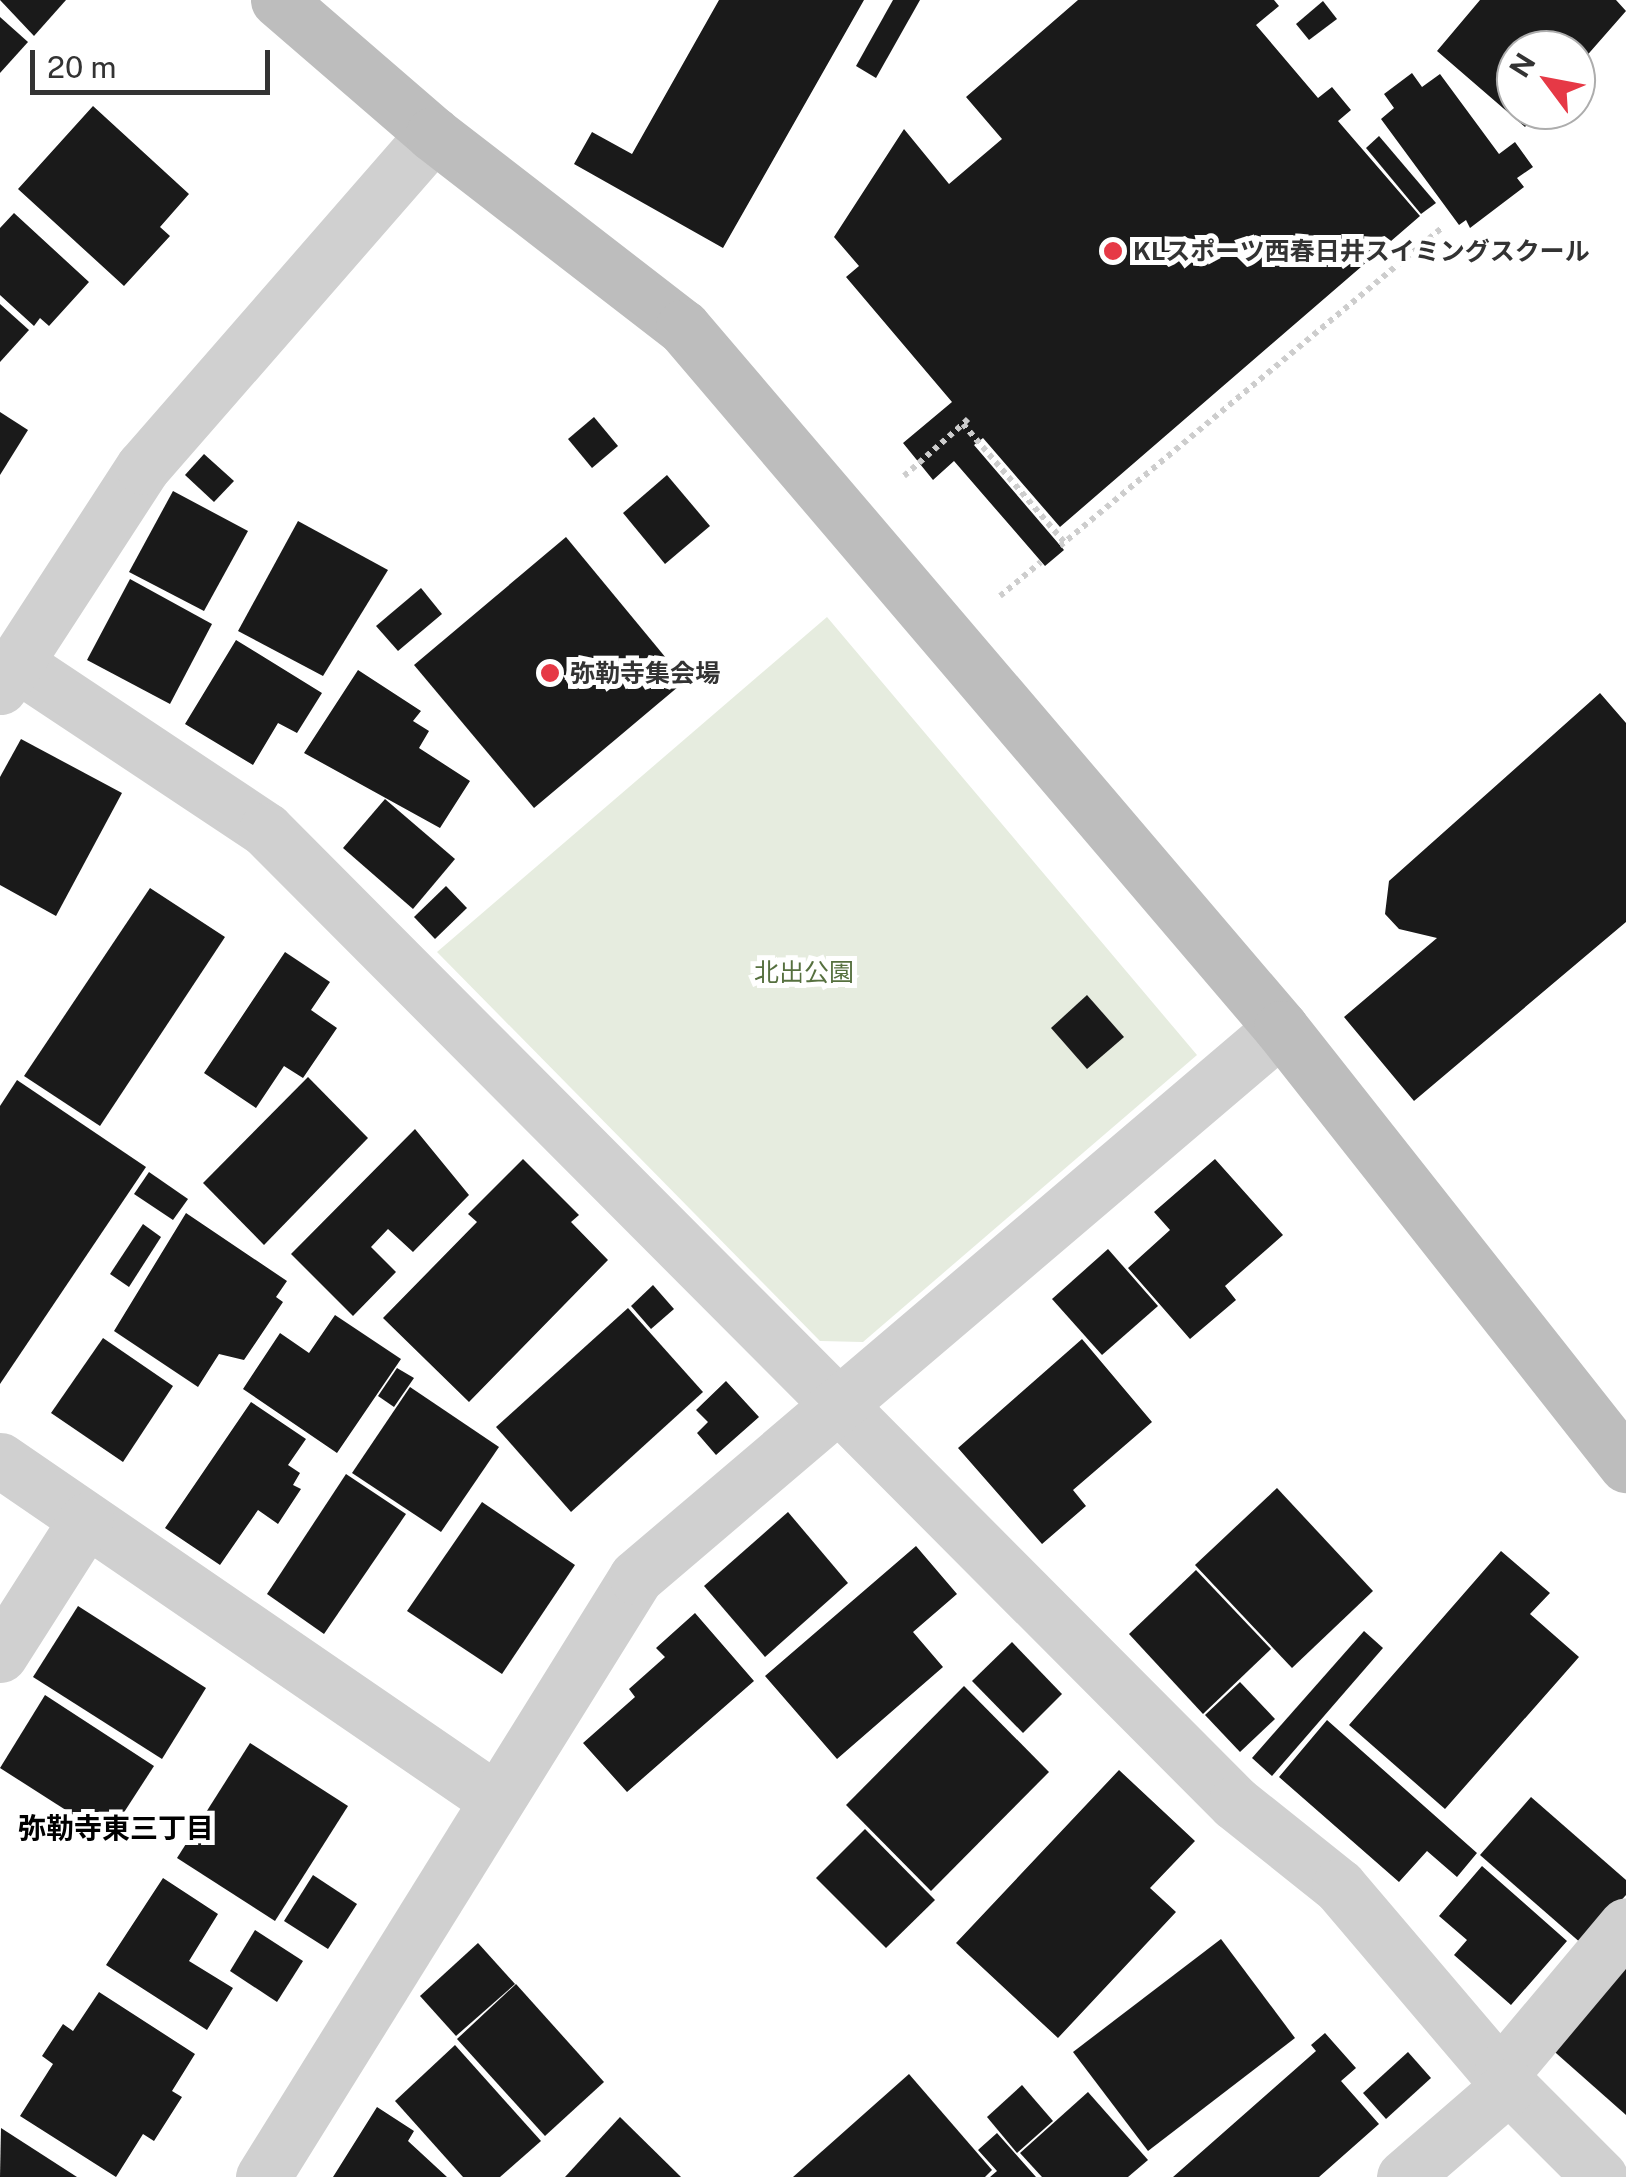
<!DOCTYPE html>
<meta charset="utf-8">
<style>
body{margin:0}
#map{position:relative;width:1626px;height:2177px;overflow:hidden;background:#fff;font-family:"Public Sans","Noto Sans JP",sans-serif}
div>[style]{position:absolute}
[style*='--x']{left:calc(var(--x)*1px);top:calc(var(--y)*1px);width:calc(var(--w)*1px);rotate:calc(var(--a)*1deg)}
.green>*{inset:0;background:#e6ecdf}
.building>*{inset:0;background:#1a1a1a}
.path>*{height:6px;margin-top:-3px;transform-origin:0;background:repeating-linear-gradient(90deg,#cdcdcd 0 5px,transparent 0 10px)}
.street>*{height:55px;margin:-27.5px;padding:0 27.5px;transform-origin:27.5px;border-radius:27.5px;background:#d0d0d0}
.secondary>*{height:55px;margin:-27.5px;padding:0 27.5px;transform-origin:27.5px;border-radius:27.5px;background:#bdbdbd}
.dots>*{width:28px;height:28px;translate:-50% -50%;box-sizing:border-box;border:5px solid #fff;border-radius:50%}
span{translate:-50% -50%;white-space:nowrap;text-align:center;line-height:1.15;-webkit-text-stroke:10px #fff;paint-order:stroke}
.poi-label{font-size:25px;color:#333;font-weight:700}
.left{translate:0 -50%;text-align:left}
.park-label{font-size:25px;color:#56703f}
.neighbourhood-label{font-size:28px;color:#000;font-weight:700}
.north{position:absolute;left:1496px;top:30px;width:100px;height:100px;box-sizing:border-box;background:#fff;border:2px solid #adadad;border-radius:50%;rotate:302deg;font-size:28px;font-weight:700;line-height:40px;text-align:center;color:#333}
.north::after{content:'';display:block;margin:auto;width:35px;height:45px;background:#e63946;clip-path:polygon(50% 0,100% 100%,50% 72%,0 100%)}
.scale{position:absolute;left:30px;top:50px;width:240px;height:45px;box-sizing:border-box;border:5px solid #333;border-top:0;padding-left:12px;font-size:30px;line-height:35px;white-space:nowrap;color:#333;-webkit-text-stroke:8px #fff;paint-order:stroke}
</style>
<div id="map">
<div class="green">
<i style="clip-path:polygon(827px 617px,1197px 1055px,863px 1342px,820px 1341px,437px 952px)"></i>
</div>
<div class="building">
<i style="clip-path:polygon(0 0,66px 0,34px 36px)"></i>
<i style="clip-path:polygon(719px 0,864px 0,723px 248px,574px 164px,592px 132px,632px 154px)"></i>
<i style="clip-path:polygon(893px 0,920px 0,876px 78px,856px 66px)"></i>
<i style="clip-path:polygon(1078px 0,1274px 0,1279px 6px,1256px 25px,1318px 98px,1332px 87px,1351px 110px,1338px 121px,1420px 216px,1060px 527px,983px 438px,974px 445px,1064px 550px,1045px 566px,954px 461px,933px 480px,903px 443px,952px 402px,846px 277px,859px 266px,834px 237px,904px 129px,949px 184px,1002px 139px,966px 97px)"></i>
<i style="clip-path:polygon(1480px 0,1616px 0,1626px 11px,1576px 68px,1576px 50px,1516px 50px,1516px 110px,1540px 110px,1525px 127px,1437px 51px)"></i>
<i style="clip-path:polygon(1323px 1px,1337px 19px,1309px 40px,1296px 24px)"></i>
<i style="clip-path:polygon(0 17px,28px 42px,0 73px)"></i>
<i style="clip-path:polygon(1412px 73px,1422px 87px,1440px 74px,1499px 154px,1515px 142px,1533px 167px,1517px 178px,1524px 187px,1470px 228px,1466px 220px,1459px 225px,1381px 119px,1394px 108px,1384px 94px)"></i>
<i style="clip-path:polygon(93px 106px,189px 194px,160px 227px,170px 236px,124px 286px,18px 189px)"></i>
<i style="clip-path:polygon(1379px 136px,1436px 203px,1421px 214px,1366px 148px)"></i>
<i style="clip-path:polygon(14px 213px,89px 282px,49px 326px,40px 318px,34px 326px,0 295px,0 228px)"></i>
<i style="clip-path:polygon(0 304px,29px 330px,0 362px)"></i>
<i style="clip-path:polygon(0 412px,28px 430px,0 475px)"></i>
<i style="clip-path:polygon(594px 417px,618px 446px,592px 468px,568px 439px)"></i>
<i style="clip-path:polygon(204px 454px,234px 481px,214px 502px,185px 475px)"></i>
<i style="clip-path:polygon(667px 475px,710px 526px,665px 564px,623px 513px)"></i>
<i style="clip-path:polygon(173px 491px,248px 531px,204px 611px,129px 572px)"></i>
<i style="clip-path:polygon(298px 521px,388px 570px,323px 676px,238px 631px)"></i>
<i style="clip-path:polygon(566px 537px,685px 681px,534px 808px,414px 665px)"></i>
<i style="clip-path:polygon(130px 579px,212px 624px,170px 704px,87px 660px)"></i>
<i style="clip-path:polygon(421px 588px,442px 614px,398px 651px,376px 626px)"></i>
<i style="clip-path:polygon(236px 640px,322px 693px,297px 733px,278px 723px,253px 765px,185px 724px)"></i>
<i style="clip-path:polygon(358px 670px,421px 711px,413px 721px,429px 731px,419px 748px,470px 781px,440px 828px,304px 753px)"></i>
<i style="clip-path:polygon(1600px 693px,1626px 723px,1626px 922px,1414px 1101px,1344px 1017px,1437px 938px,1399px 929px,1385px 914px,1389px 881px)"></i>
<i style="clip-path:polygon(21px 739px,122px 793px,56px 916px,0 885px,0 777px)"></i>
<i style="clip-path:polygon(385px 799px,455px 859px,413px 909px,343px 848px)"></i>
<i style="clip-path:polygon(446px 886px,467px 908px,435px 939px,414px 917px)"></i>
<i style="clip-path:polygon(150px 888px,225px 937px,100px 1126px,24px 1076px)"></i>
<i style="clip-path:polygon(285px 952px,330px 982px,311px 1010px,337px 1028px,303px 1078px,284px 1066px,256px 1108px,204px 1073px)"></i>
<i style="clip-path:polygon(1087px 995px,1124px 1037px,1087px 1069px,1051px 1028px)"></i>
<i style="clip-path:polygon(308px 1077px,368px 1138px,264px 1245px,203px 1183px)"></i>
<i style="clip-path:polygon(17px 1080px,146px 1167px,0 1384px,0 1106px)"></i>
<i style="clip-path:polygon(415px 1129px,469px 1195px,413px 1252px,388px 1229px,371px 1247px,396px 1272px,353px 1316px,291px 1254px)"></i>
<i style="clip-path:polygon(523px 1159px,579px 1215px,571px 1222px,608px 1260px,469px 1402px,383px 1318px,477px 1222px,468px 1214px)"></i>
<i style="clip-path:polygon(1215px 1159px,1283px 1235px,1225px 1286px,1236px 1300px,1190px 1339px,1128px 1268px,1170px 1230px,1154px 1212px)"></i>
<i style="clip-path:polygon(149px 1172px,188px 1199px,173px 1220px,134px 1194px)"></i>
<i style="clip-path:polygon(186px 1213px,287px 1281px,276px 1297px,283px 1302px,244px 1360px,219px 1354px,198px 1387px,114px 1331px)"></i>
<i style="clip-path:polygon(143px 1224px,161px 1237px,129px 1287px,110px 1274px)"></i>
<i style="clip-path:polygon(1108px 1249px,1158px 1306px,1102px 1355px,1052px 1299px)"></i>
<i style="clip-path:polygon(653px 1285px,674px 1309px,651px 1329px,631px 1306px)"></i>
<i style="clip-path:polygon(628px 1308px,703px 1392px,571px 1512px,496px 1427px)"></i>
<i style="clip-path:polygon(335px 1315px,401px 1359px,337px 1453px,243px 1389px,280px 1333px,309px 1353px)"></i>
<i style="clip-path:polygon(103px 1338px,173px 1386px,123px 1462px,51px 1413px)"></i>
<i style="clip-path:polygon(1082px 1339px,1152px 1422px,1073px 1490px,1086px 1506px,1042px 1544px,958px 1448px)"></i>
<i style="clip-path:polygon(397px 1368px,414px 1378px,394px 1407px,378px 1396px)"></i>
<i style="clip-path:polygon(726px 1381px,759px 1417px,716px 1455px,697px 1433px,708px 1422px,696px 1410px)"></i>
<i style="clip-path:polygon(410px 1387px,499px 1447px,441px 1532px,352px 1473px)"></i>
<i style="clip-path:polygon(251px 1402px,306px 1439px,288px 1465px,300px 1473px,293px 1485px,301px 1489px,278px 1524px,258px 1510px,220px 1565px,165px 1528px)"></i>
<i style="clip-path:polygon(346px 1474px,406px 1514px,324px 1634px,267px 1594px)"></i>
<i style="clip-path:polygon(1277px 1488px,1373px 1591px,1292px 1668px,1195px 1565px)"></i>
<i style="clip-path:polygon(482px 1502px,575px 1565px,502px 1674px,407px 1611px)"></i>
<i style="clip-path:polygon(788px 1512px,848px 1583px,765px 1657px,704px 1586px)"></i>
<i style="clip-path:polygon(916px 1546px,957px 1594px,913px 1632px,943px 1667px,837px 1759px,765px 1676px)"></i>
<i style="clip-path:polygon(1501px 1551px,1550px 1593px,1530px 1614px,1579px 1657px,1445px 1809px,1349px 1725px)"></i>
<i style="clip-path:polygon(1196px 1570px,1271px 1649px,1203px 1714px,1129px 1634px)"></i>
<i style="clip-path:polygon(78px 1606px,206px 1688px,162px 1759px,33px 1677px)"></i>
<i style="clip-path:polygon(695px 1613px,754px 1681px,627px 1792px,583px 1743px,635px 1697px,629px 1689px,665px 1657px,656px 1648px)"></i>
<i style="clip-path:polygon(1364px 1631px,1383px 1648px,1272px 1776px,1252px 1758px)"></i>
<i style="clip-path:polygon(1012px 1642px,1062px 1694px,1023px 1733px,972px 1681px)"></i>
<i style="clip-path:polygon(1240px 1682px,1275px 1719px,1240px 1752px,1205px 1715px)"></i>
<i style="clip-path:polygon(964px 1686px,1049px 1772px,931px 1891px,846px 1805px)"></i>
<i style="clip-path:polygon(45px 1695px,154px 1766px,108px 1837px,0 1768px)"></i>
<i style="clip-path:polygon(1327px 1720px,1477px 1853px,1457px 1877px,1427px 1851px,1399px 1882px,1279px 1777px)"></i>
<i style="clip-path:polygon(250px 1743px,348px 1806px,275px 1921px,177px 1858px)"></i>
<i style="clip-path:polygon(1119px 1770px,1195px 1841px,1150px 1888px,1176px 1912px,1058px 2038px,956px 1943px)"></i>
<i style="clip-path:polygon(1531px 1797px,1626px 1880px,1626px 1895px,1582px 1944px,1480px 1855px)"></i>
<i style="clip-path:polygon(865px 1829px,935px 1900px,886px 1948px,816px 1878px)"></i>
<i style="clip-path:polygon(1482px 1866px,1567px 1941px,1511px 2005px,1454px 1955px,1467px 1940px,1439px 1916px)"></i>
<i style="clip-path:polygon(313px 1875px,357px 1904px,328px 1949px,284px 1921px)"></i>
<i style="clip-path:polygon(163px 1878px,218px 1914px,189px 1961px,233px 1988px,207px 2030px,106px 1965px)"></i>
<i style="clip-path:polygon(255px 1930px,303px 1961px,277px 2002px,230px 1971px)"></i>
<i style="clip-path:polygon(1221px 1939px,1295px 2038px,1148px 2151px,1073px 2052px)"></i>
<i style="clip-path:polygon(478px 1943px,515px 1984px,456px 2036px,420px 1996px)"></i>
<i style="clip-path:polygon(1626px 1957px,1626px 2115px,1548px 2046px)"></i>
<i style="clip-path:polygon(516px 1984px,604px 2082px,545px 2136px,457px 2039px)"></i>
<i style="clip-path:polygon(99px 1992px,195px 2054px,172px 2091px,182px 2097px,154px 2141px,143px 2134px,116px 2177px,20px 2116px,53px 2064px,42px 2056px,63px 2024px,73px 2031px)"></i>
<i style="clip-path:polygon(1325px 2033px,1356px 2068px,1341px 2081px,1379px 2124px,1319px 2177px,1173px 2177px,1316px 2051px,1311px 2045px)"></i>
<i style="clip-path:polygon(455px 2045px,541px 2141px,500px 2177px,463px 2177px,395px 2101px)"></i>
<i style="clip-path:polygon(1408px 2052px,1431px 2078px,1386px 2119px,1363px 2093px)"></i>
<i style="clip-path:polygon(909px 2074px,992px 2170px,985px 2177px,793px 2177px)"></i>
<i style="clip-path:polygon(1022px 2085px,1053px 2121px,1017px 2153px,987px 2117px)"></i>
<i style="clip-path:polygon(1088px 2092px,1148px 2160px,1128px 2177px,1042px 2177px,1020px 2153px)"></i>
<i style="clip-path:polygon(377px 2107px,414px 2131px,408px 2141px,447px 2177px,333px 2177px)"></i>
<i style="clip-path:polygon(620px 2117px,681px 2177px,565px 2177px)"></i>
<i style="clip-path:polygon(1px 2128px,77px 2177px,0 2177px)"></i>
<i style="clip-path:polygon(997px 2133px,1036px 2177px,990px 2177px,997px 2171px,978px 2150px)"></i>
</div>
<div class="path">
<i style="--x:968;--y:419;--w:7;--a:135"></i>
<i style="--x:963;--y:424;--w:155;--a:49.4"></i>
<i style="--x:904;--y:476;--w:79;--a:-41.4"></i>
<i style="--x:1060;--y:546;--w:496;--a:-39.8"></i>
<i style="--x:1000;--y:596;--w:53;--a:-39.7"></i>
</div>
<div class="street">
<i style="--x:15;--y:663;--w:301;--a:33.6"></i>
<i style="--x:266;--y:830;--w:1373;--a:45.12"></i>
<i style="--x:1235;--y:1803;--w:133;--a:38.6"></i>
<i style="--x:1339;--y:1886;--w:262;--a:49.6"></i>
<i style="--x:1509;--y:2086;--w:129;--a:45"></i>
<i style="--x:0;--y:687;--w:262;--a:-57"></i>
<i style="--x:143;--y:467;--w:442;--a:-48.9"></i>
<i style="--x:0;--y:1460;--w:600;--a:34.41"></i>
<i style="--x:0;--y:1655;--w:160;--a:-57.5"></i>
<i style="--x:1501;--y:2074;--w:194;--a:-50"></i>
<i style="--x:263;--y:2177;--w:706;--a:-58.13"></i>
<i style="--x:636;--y:1577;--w:847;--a:-40.4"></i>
<i style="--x:1404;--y:2177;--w:139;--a:-40.9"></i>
</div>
<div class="secondary">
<i style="--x:278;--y:0;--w:205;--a:40.8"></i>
<i style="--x:433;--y:134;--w:316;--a:37.7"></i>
<i style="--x:683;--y:327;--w:921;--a:49.53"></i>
<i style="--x:1281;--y:1028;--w:557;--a:51.71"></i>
</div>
<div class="dots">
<i style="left:1113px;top:251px;background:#e63946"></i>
<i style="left:550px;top:673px;background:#e63946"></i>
</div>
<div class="poi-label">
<span class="left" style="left:1133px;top:251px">KLスポーツ西春日井スイミングスクール</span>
<span class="left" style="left:570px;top:673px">弥勒寺集会場</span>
</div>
<div class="park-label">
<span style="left:804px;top:972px">北出公園</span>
</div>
<div class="neighbourhood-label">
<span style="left:116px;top:1828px">弥勒寺東三丁目</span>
</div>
<div class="north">N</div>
<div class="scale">20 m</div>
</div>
